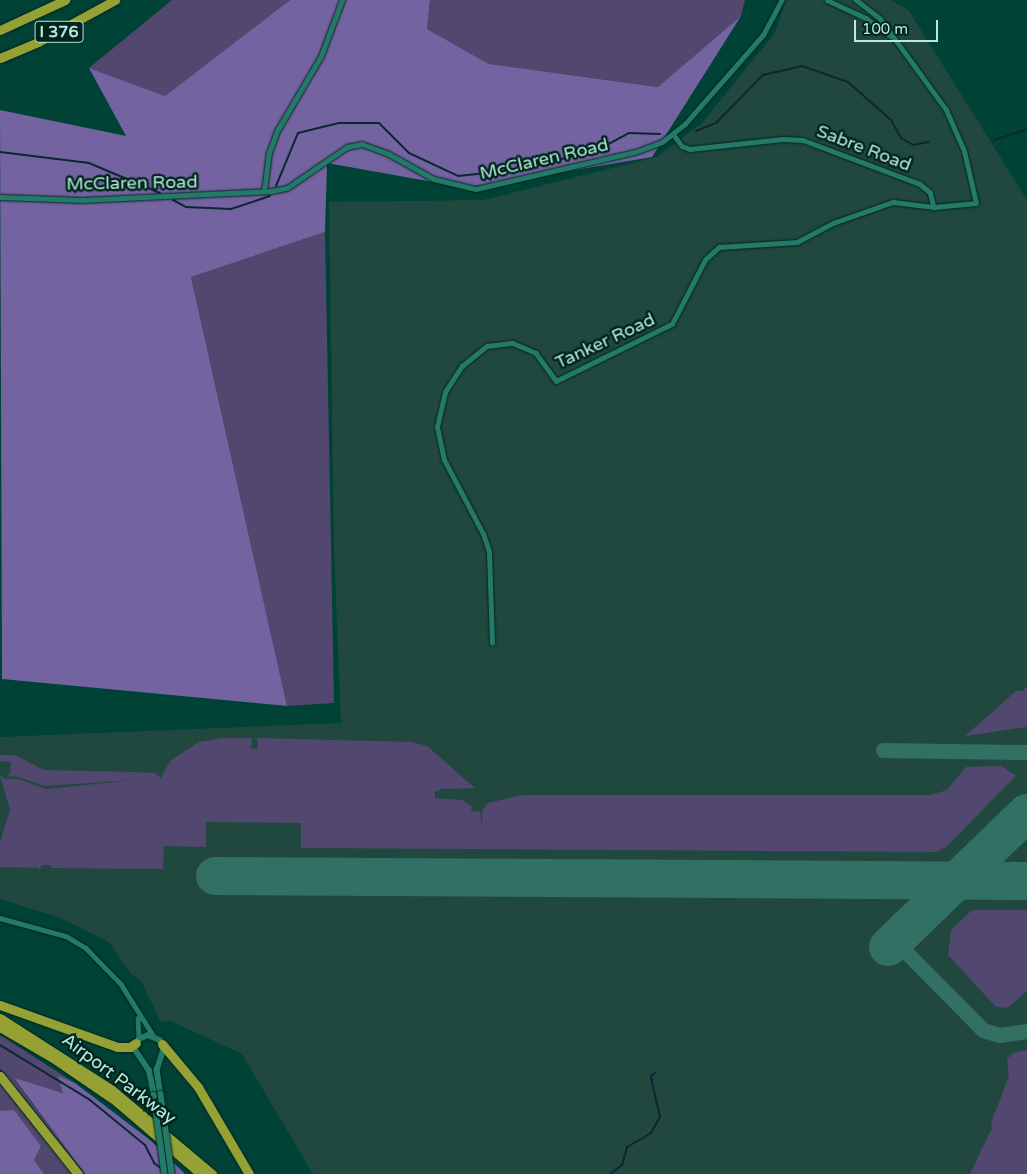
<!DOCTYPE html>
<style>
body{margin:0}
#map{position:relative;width:1027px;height:1174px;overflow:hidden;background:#004236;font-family:"Varela Round",sans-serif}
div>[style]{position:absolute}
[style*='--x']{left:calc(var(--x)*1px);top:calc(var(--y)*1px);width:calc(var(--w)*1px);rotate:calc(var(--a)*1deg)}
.built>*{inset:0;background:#21483e}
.green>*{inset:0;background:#51476f}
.forest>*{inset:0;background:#7463a1}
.stream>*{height:2px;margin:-1px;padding:0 1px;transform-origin:1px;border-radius:1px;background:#0e2633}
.taxiway>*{height:15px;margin:-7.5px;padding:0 7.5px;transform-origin:7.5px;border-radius:7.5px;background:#327063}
.runway>*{height:38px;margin:-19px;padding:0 19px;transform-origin:19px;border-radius:19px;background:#327063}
.roads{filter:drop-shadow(0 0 1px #01251e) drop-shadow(0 0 1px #01251e)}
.minor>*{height:4.5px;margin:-2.25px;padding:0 2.25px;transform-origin:2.25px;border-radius:2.25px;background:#237a68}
.tertiary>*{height:5.5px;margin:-2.75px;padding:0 2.75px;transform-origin:2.75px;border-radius:2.75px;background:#237a68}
.motorway>*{height:9px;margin:-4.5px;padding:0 4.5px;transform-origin:4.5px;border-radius:4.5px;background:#95a134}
.bridges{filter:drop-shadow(0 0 1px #01251e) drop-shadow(0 0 1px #01251e)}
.tertiary-bridge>*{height:5.5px;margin:-2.75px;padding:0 2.75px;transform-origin:2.75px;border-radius:2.75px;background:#237a68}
span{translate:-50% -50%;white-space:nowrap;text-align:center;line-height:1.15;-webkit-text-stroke:5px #01251e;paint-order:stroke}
.shield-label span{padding:1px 4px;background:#01251e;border:1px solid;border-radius:4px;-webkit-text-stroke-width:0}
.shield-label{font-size:16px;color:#b8e9db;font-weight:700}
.street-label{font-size:18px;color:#b8e9db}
.scale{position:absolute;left:854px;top:20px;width:84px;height:22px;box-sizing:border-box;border:2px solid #b8e9db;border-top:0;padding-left:6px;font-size:15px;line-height:18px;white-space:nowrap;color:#b8e9db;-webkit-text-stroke:4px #01251e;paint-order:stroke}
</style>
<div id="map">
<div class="built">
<i style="clip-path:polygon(786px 0,891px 0,909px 11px,1027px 200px,1027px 1174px,313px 1174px,242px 1054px,171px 1021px,161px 1022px,141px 981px,132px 975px,109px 942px,58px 917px,0 899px,0 737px,341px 723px,334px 550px,329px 202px,484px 200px,657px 157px,702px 123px,775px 33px)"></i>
</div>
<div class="green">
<i style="clip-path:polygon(172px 0,290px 0,165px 96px,89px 68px)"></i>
<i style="clip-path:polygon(430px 0,745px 0,741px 16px,659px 87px,489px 64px,427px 29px)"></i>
<i style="clip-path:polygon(325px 232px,334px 703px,287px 706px,191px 277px)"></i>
<i style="clip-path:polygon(1027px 687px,1027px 727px,965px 736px,1016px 691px,1022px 691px)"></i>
<i style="clip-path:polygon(252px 738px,251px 749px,258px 748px,257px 738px,412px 742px,427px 746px,475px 788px,442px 789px,435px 792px,435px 798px,462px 800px,472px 806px,471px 812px,480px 811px,482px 827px,482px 810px,488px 803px,522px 795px,930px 795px,947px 790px,966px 767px,1001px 766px,1016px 776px,946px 847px,935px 852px,301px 848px,301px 823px,206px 822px,206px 847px,164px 846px,163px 869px,51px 868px,51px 865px,42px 865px,39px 871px,39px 868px,0 867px,0 842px,10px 810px,0 775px,4px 779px,18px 779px,46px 789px,134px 780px,44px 786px,18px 777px,6px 776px,10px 774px,11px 762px,0 761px,0 755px,15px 755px,44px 770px,134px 772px,155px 773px,161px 778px,170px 761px,199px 742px,222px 738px)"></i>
<i style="clip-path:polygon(972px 910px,1027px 910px,1027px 991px,1008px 1008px,996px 1007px,948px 955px,951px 930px)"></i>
<i style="clip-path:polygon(0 1035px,75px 1083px,59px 1077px,64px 1093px,14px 1079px,85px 1174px,0 1068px)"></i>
<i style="clip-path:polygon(1027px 1050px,1027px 1174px,970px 1174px,992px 1128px,991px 1123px,1009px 1076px,1007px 1059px,1013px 1053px)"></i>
<i style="clip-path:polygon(0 1083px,25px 1116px,72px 1174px,44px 1174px,34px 1160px,41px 1146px,14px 1111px,0 1111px)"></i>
</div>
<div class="forest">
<i style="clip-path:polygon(290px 0,430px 0,427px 29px,489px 64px,658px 87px,741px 16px,652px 157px,467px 188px,327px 163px,325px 232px,191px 277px,287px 706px,2px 679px,0 110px,126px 136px,89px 68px,165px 96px)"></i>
<i style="clip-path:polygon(58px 1076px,75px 1083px,150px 1140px,185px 1174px,85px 1174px,14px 1078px,63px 1093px)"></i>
<i style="clip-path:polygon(14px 1110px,41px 1146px,34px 1160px,44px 1174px,0 1174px,0 1111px)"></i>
</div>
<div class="stream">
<i style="--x:696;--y:131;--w:22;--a:-22"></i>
<i style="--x:716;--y:123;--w:67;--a:-45.6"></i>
<i style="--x:763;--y:75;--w:40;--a:-13"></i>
<i style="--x:802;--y:66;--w:49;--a:19.2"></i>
<i style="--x:848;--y:82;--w:57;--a:41.5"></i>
<i style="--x:891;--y:120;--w:21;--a:61"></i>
<i style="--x:901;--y:138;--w:14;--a:30"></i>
<i style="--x:913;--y:145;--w:16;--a:-11"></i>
<i style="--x:994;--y:140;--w:35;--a:-18"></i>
<i style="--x:0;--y:152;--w:90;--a:7"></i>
<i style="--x:89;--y:163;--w:77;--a:22.9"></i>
<i style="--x:276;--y:186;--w:57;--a:-67.5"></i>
<i style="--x:298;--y:133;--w:42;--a:-13.7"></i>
<i style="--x:339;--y:123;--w:40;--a:0"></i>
<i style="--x:379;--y:123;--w:42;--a:45"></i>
<i style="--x:409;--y:153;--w:54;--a:25.1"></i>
<i style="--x:458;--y:176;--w:67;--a:-6"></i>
<i style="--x:525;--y:169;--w:79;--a:-15.4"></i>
<i style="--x:601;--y:148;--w:32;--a:-28"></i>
<i style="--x:629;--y:133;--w:31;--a:2"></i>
<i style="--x:173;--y:200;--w:15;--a:28"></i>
<i style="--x:186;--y:207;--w:45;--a:2.5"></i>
<i style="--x:231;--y:209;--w:41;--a:-18.4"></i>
<i style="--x:0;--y:1045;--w:105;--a:31.4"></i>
<i style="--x:90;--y:1100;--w:71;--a:39.3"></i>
<i style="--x:145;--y:1145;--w:20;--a:63"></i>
<i style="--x:154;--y:1163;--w:10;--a:37"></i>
<i style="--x:610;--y:1174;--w:15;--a:-37"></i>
<i style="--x:622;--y:1165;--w:19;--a:-74"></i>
<i style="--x:627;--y:1147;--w:28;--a:-30"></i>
<i style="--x:651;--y:1133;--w:18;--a:-61"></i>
<i style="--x:660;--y:1117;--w:36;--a:-103"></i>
<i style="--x:652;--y:1082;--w:6;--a:-99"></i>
<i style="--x:651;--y:1076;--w:5;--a:-37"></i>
</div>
<div class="taxiway">
<i style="--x:883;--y:750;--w:144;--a:0.8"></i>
<i style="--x:895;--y:941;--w:125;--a:45.3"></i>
<i style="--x:983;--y:1030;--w:17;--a:17"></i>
<i style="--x:999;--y:1035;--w:28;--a:-8"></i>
</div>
<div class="runway">
<i style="--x:215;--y:876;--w:812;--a:0.35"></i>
<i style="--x:888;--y:947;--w:193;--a:-44"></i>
</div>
<div class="roads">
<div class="minor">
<i style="--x:827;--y:0;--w:43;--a:24.8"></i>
<i style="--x:866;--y:18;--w:31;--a:36"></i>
<i style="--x:674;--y:135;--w:14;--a:54"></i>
<i style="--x:682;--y:146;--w:9;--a:21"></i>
<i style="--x:690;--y:149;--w:95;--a:-6.1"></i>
<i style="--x:784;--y:139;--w:19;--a:3"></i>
<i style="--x:803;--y:140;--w:125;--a:20.6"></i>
<i style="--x:920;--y:184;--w:13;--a:39"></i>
<i style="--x:930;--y:192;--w:16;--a:75"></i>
<i style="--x:934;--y:207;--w:42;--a:-5.4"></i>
<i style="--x:976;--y:203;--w:53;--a:-103"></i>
<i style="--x:964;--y:151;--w:45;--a:-113.7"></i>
<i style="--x:946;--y:110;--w:112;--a:-126"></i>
<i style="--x:880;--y:19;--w:31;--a:-142"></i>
<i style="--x:264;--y:192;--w:39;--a:-83"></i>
<i style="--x:269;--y:153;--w:23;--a:-70"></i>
<i style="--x:277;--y:131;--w:87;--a:-59.6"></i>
<i style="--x:321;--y:56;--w:60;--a:-69.4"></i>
<i style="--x:0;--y:197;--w:82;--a:2.1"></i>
<i style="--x:82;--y:200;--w:189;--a:-2.7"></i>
<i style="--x:271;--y:191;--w:16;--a:-11"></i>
<i style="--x:287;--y:188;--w:73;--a:-34.3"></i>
<i style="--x:347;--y:147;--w:15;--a:-11"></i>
<i style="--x:362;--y:144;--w:29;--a:20"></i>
<i style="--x:389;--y:154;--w:51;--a:29.1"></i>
<i style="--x:434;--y:179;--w:43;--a:13.4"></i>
<i style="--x:476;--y:189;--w:163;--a:-13.1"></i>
<i style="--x:635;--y:152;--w:29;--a:-20"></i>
<i style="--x:662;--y:142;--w:29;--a:-38"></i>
<i style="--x:685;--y:124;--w:118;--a:-48.8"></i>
<i style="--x:763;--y:35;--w:40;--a:-62"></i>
<i style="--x:492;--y:643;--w:91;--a:-91.9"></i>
<i style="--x:489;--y:552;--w:19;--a:-108"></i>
<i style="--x:483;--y:534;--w:84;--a:-117.8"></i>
<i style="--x:444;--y:460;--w:34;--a:-102"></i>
<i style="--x:437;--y:427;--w:36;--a:-77"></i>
<i style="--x:445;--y:392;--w:31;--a:-57"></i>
<i style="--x:462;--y:366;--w:32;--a:-39"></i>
<i style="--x:487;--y:346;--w:26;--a:-7"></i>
<i style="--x:513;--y:343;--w:25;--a:23"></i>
<i style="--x:536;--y:353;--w:34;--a:54"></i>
<i style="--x:556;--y:381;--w:129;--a:-26.2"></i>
<i style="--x:672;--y:324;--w:72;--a:-62.7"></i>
<i style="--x:705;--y:260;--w:19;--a:-43"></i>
<i style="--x:719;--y:247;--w:78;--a:-3.7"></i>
<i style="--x:797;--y:242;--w:41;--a:-27.8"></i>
<i style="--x:833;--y:223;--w:64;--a:-19.3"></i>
<i style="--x:893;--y:202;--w:41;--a:7"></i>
<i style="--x:0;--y:918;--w:68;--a:15.3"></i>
<i style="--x:66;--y:936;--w:23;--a:31"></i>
<i style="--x:86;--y:948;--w:50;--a:45.8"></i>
<i style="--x:121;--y:984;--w:60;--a:57.9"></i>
<i style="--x:138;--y:1018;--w:21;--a:87"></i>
</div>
<div class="tertiary">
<i style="--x:154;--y:1095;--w:25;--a:-102"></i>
<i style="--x:149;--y:1071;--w:27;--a:-124"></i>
<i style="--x:134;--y:1049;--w:11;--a:-63"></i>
<i style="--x:139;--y:1039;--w:10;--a:-24"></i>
<i style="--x:148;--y:1035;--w:13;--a:23"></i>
<i style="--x:160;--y:1040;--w:10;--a:66"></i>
<i style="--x:164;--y:1049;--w:22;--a:108"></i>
<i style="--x:157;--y:1070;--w:24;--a:81"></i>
</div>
<div class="motorway">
<i style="--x:0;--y:30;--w:72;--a:-24.8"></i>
<i style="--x:0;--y:58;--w:41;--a:-22.8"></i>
<i style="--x:38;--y:42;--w:88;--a:-28.6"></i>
<i style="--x:0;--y:1005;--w:124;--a:19.7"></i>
<i style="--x:117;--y:1047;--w:13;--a:0"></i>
<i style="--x:130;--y:1047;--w:7;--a:-34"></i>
<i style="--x:0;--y:1018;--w:133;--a:32.7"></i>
<i style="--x:112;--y:1090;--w:131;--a:40"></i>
<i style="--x:0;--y:1027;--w:65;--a:30.5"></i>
<i style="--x:56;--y:1060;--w:74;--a:34.5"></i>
<i style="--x:117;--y:1102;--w:111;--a:40.6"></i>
<i style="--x:162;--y:1044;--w:56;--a:50.1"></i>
<i style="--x:198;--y:1087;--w:101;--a:59.6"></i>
<i style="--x:0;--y:1076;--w:125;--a:51.5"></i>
</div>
</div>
<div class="bridges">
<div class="tertiary-bridge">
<i style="--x:161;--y:1094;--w:81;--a:82.2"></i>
<i style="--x:154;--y:1095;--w:80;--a:82.1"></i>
</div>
</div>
<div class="shield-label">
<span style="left:59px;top:32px">I 376</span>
</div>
<div class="street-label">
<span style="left:864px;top:148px;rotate:21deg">Sabre Road</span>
<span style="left:544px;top:159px;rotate:-13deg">McClaren Road</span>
<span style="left:132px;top:183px;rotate:-1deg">McClaren Road</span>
<span style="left:605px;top:341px;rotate:-25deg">Tanker Road</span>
<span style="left:119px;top:1079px;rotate:37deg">Airport Parkway</span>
</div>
<div class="scale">100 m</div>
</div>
